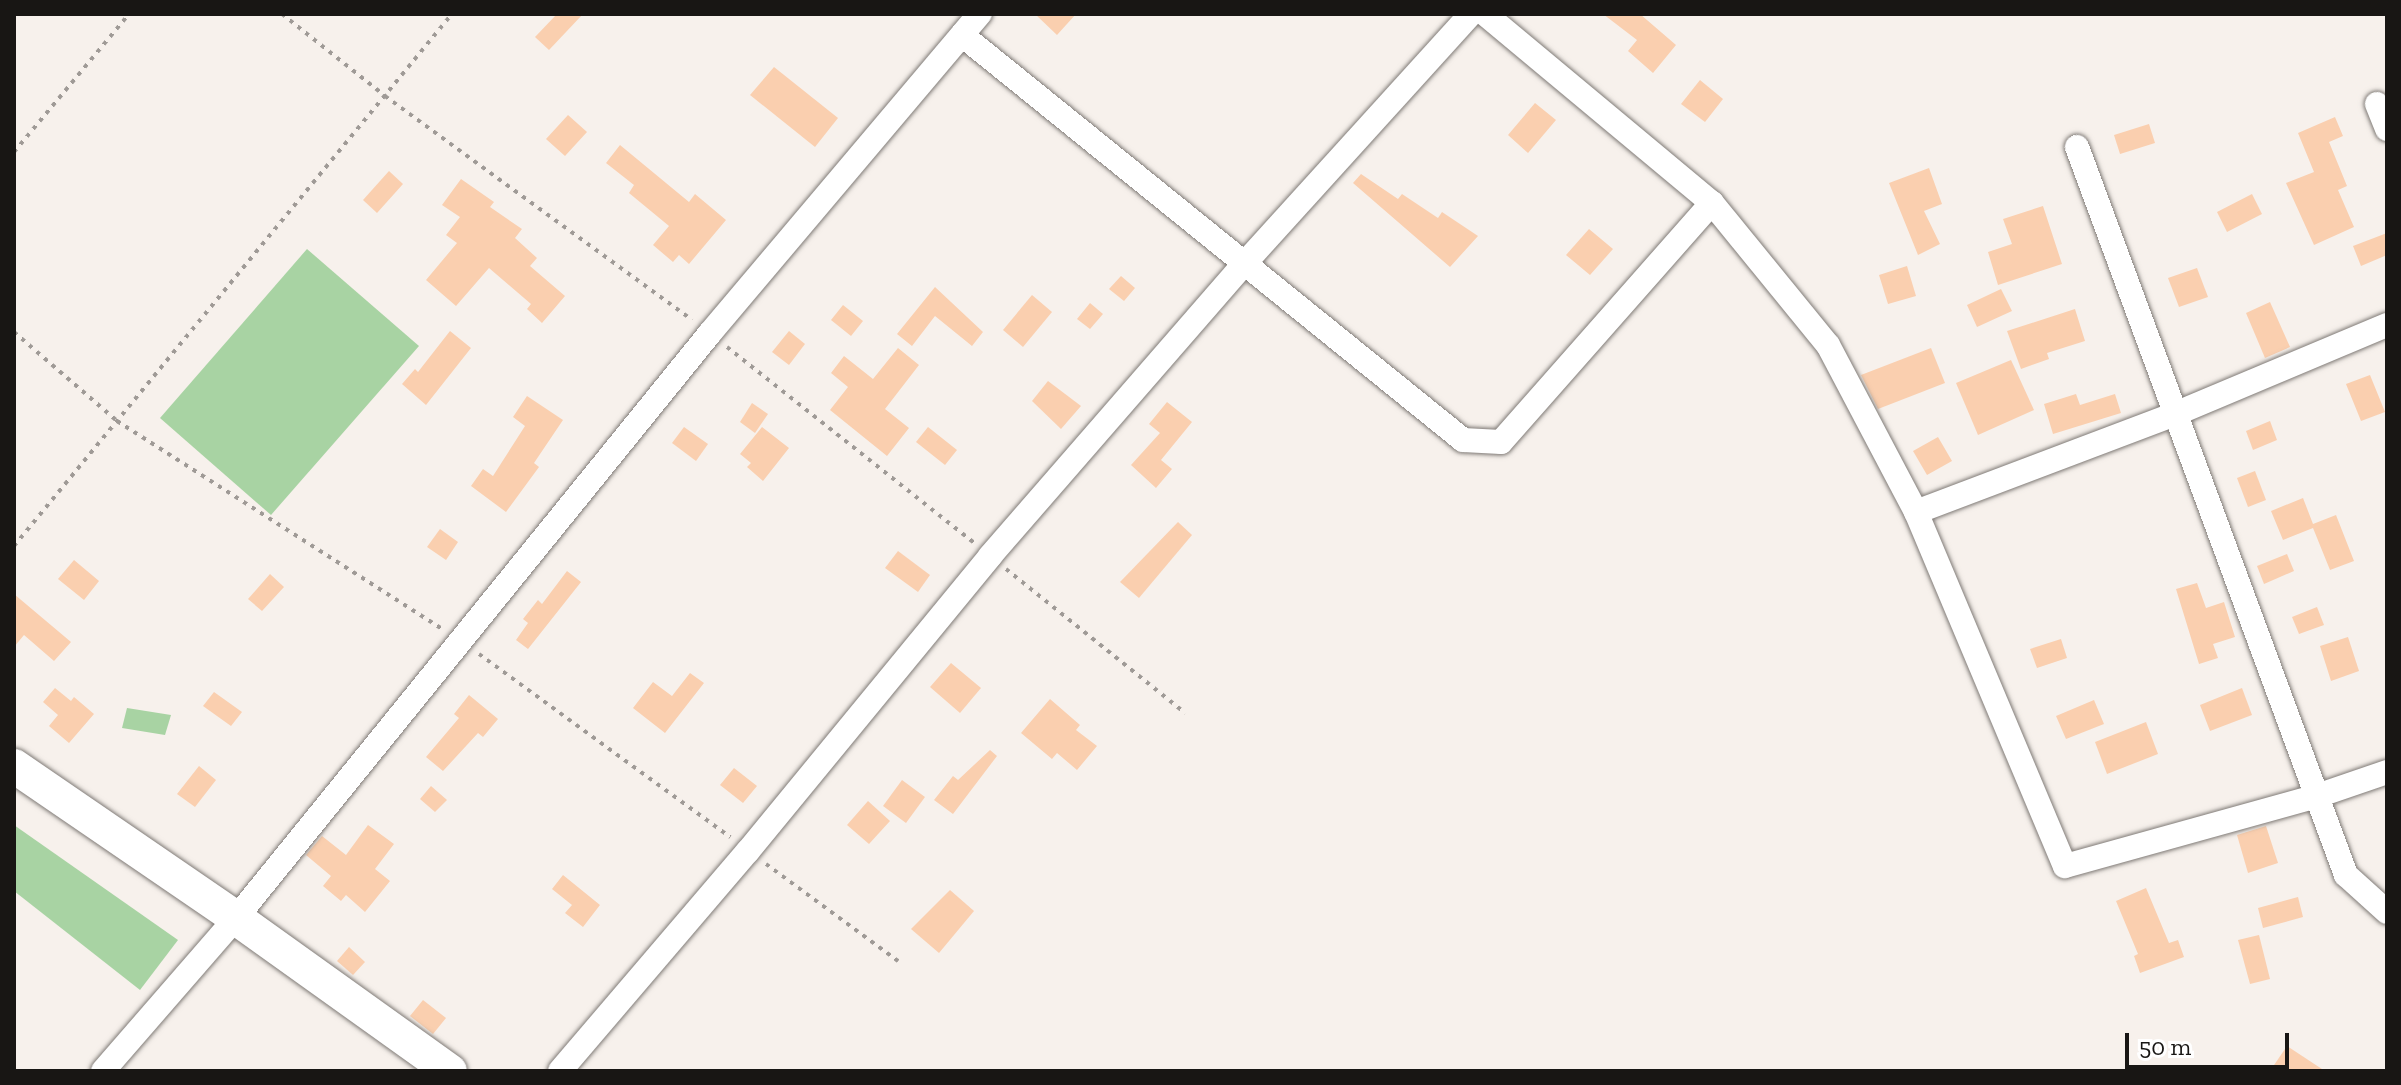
<!DOCTYPE html>
<style>
body{margin:0}
#map{position:relative;width:2401px;height:1085px;overflow:hidden;background:#f7f1ec;font-family:"Zilla Slab",serif}
div>[style]{position:absolute}
[style*='--x']{left:calc(var(--x)*1px);top:calc(var(--y)*1px);width:calc(var(--w)*1px);rotate:calc(var(--a)*1deg)}
.green>*{inset:0;background:#a8d3a3}
.building>*{inset:0;background:#facfaf}
.path>*{height:4px;margin-top:-2px;transform-origin:0;background:repeating-linear-gradient(90deg,#9f9a96 0 4px,transparent 0 10px)}
.roads{filter:drop-shadow(0 0 2px #7f7a76) drop-shadow(0 0 2px #7f7a76)}
.street>*{height:24px;margin:-12px;padding:0 12px;transform-origin:12px;border-radius:12px;background:#fff}
.secondary>*{height:34px;margin:-17px;padding:0 17px;transform-origin:17px;border-radius:17px;background:#fff}
span{translate:-50% -50%;white-space:nowrap;text-align:center;line-height:1.15;-webkit-text-stroke:8px #fff;paint-order:stroke}
.frame{position:absolute;inset:0;border:16px solid #181614;pointer-events:none}
.scale{position:absolute;left:2125px;top:1033px;width:164px;height:36px;box-sizing:border-box;border:4px solid #181614;border-top:0;padding-left:10px;font-size:24px;line-height:28px;white-space:nowrap;color:#181614;-webkit-text-stroke:6px #fff;paint-order:stroke}
</style>
<div id="map">
<div class="green">
<i style="clip-path:polygon(307px 249px,419px 346px,271px 515px,160px 418px)"></i>
<i style="clip-path:polygon(127px 708px,171px 715px,165px 735px,122px 728px)"></i>
<i style="clip-path:polygon(14px 825px,178px 940px,140px 990px,14px 891px)"></i>
</div>
<div class="building">
<i style="clip-path:polygon(557px 14px,583px 14px,549px 50px,535px 37px)"></i>
<i style="clip-path:polygon(1035px 14px,1076px 14px,1057px 35px)"></i>
<i style="clip-path:polygon(1603px 14px,1640px 14px,1676px 45px,1653px 73px,1628px 51px,1637px 40px)"></i>
<i style="clip-path:polygon(774px 67px,838px 118px,815px 147px,750px 95px)"></i>
<i style="clip-path:polygon(1700px 80px,1723px 99px,1705px 122px,1681px 104px)"></i>
<i style="clip-path:polygon(1535px 103px,1556px 120px,1528px 153px,1508px 135px)"></i>
<i style="clip-path:polygon(568px 115px,587px 132px,565px 156px,546px 139px)"></i>
<i style="clip-path:polygon(2335px 117px,2343px 136px,2329px 142px,2347px 186px,2338px 190px,2354px 227px,2314px 245px,2286px 183px,2314px 172px,2298px 133px)"></i>
<i style="clip-path:polygon(2149px 124px,2155px 143px,2120px 154px,2114px 135px)"></i>
<i style="clip-path:polygon(620px 145px,689px 202px,695px 194px,726px 220px,689px 264px,679px 255px,673px 262px,653px 245px,669px 226px,629px 193px,634px 185px,606px 163px)"></i>
<i style="clip-path:polygon(1929px 168px,1942px 204px,1924px 211px,1940px 244px,1918px 255px,1889px 183px)"></i>
<i style="clip-path:polygon(389px 171px,403px 184px,377px 213px,363px 200px)"></i>
<i style="clip-path:polygon(1361px 174px,1398px 199px,1402px 194px,1438px 218px,1442px 212px,1478px 236px,1450px 267px,1353px 183px)"></i>
<i style="clip-path:polygon(461px 179px,494px 202px,490px 207px,522px 229px,515px 238px,537px 258px,530px 266px,565px 296px,542px 323px,527px 309px,531px 304px,489px 268px,456px 306px,426px 280px,457px 243px,446px 235px,460px 217px,442px 205px)"></i>
<i style="clip-path:polygon(2252px 194px,2262px 214px,2227px 232px,2217px 212px)"></i>
<i style="clip-path:polygon(2043px 206px,2062px 264px,1998px 285px,1988px 252px,2012px 244px,2003px 219px)"></i>
<i style="clip-path:polygon(1589px 229px,1613px 249px,1590px 275px,1566px 255px)"></i>
<i style="clip-path:polygon(2387px 233px,2387px 255px,2361px 266px,2353px 246px)"></i>
<i style="clip-path:polygon(1907px 266px,1916px 296px,1888px 304px,1879px 275px)"></i>
<i style="clip-path:polygon(2197px 268px,2208px 297px,2179px 307px,2168px 278px)"></i>
<i style="clip-path:polygon(1121px 276px,1135px 288px,1124px 301px,1109px 289px)"></i>
<i style="clip-path:polygon(935px 287px,983px 332px,972px 346px,935px 316px,912px 346px,897px 334px)"></i>
<i style="clip-path:polygon(2001px 289px,2012px 311px,1977px 327px,1967px 305px)"></i>
<i style="clip-path:polygon(1032px 295px,1052px 312px,1023px 347px,1003px 330px)"></i>
<i style="clip-path:polygon(2270px 302px,2290px 347px,2265px 358px,2246px 313px)"></i>
<i style="clip-path:polygon(1090px 303px,1103px 314px,1090px 329px,1077px 319px)"></i>
<i style="clip-path:polygon(843px 305px,863px 321px,851px 336px,831px 320px)"></i>
<i style="clip-path:polygon(2075px 309px,2085px 341px,2047px 353px,2049px 359px,2021px 369px,2007px 331px)"></i>
<i style="clip-path:polygon(450px 331px,471px 348px,426px 405px,402px 384px,415px 369px,418px 372px)"></i>
<i style="clip-path:polygon(789px 331px,805px 344px,789px 365px,772px 352px)"></i>
<i style="clip-path:polygon(898px 348px,919px 365px,885px 409px,909px 428px,887px 456px,830px 410px,848px 387px,831px 373px,844px 356px,873px 379px)"></i>
<i style="clip-path:polygon(1931px 348px,1945px 383px,1878px 409px,1861px 375px)"></i>
<i style="clip-path:polygon(2011px 360px,2034px 410px,1978px 435px,1956px 383px)"></i>
<i style="clip-path:polygon(2370px 375px,2385px 412px,2361px 421px,2346px 384px)"></i>
<i style="clip-path:polygon(1048px 381px,1081px 406px,1061px 429px,1032px 401px)"></i>
<i style="clip-path:polygon(2076px 394px,2080px 405px,2115px 394px,2121px 413px,2053px 434px,2044px 404px)"></i>
<i style="clip-path:polygon(527px 396px,563px 420px,534px 463px,539px 467px,506px 512px,471px 486px,483px 469px,493px 476px,525px 426px,513px 417px)"></i>
<i style="clip-path:polygon(1167px 402px,1192px 422px,1161px 460px,1172px 469px,1156px 488px,1131px 465px,1160px 433px,1149px 424px)"></i>
<i style="clip-path:polygon(752px 403px,768px 414px,755px 433px,740px 422px)"></i>
<i style="clip-path:polygon(2270px 421px,2277px 440px,2253px 450px,2246px 431px)"></i>
<i style="clip-path:polygon(684px 427px,708px 444px,696px 461px,672px 443px)"></i>
<i style="clip-path:polygon(762px 427px,789px 448px,763px 481px,747px 467px,751px 463px,740px 454px)"></i>
<i style="clip-path:polygon(928px 427px,957px 450px,945px 465px,916px 442px)"></i>
<i style="clip-path:polygon(1938px 437px,1952px 461px,1927px 475px,1913px 451px)"></i>
<i style="clip-path:polygon(2255px 471px,2266px 500px,2248px 507px,2237px 478px)"></i>
<i style="clip-path:polygon(2303px 498px,2313px 524px,2336px 515px,2354px 561px,2330px 570px,2313px 528px,2283px 540px,2271px 511px)"></i>
<i style="clip-path:polygon(1178px 522px,1192px 535px,1139px 598px,1120px 582px)"></i>
<i style="clip-path:polygon(440px 529px,458px 542px,446px 560px,427px 547px)"></i>
<i style="clip-path:polygon(898px 551px,930px 575px,918px 592px,885px 568px)"></i>
<i style="clip-path:polygon(2287px 554px,2294px 571px,2264px 584px,2257px 566px)"></i>
<i style="clip-path:polygon(74px 560px,99px 581px,84px 600px,58px 579px)"></i>
<i style="clip-path:polygon(567px 571px,581px 582px,528px 649px,516px 640px,528px 623px,523px 619px,538px 600px,542px 604px)"></i>
<i style="clip-path:polygon(270px 574px,284px 587px,262px 611px,248px 599px)"></i>
<i style="clip-path:polygon(2197px 583px,2206px 608px,2224px 602px,2235px 637px,2213px 644px,2218px 658px,2199px 664px,2176px 589px)"></i>
<i style="clip-path:polygon(14px 594px,71px 642px,54px 661px,24px 635px,14px 647px)"></i>
<i style="clip-path:polygon(2317px 607px,2324px 625px,2299px 634px,2292px 617px)"></i>
<i style="clip-path:polygon(2348px 637px,2359px 671px,2331px 681px,2320px 646px)"></i>
<i style="clip-path:polygon(2061px 639px,2067px 658px,2037px 668px,2030px 649px)"></i>
<i style="clip-path:polygon(951px 663px,981px 688px,960px 713px,930px 687px)"></i>
<i style="clip-path:polygon(690px 673px,704px 683px,665px 733px,633px 708px,653px 682px,672px 696px)"></i>
<i style="clip-path:polygon(55px 688px,71px 701px,74px 697px,94px 714px,69px 743px,49px 726px,58px 715px,43px 702px)"></i>
<i style="clip-path:polygon(2242px 688px,2252px 715px,2210px 731px,2200px 705px)"></i>
<i style="clip-path:polygon(214px 692px,242px 712px,231px 726px,203px 706px)"></i>
<i style="clip-path:polygon(469px 695px,498px 719px,483px 737px,478px 733px,443px 771px,426px 757px,459px 718px,454px 714px)"></i>
<i style="clip-path:polygon(1050px 699px,1080px 725px,1076px 730px,1097px 746px,1077px 770px,1057px 753px,1052px 759px,1021px 733px)"></i>
<i style="clip-path:polygon(2094px 700px,2104px 724px,2066px 739px,2056px 716px)"></i>
<i style="clip-path:polygon(2146px 722px,2158px 754px,2107px 774px,2095px 742px)"></i>
<i style="clip-path:polygon(990px 750px,997px 756px,953px 814px,934px 800px,953px 776px,958px 780px)"></i>
<i style="clip-path:polygon(199px 766px,216px 780px,195px 807px,177px 794px)"></i>
<i style="clip-path:polygon(734px 768px,757px 786px,743px 803px,720px 785px)"></i>
<i style="clip-path:polygon(902px 780px,925px 797px,906px 823px,883px 806px)"></i>
<i style="clip-path:polygon(431px 786px,447px 800px,435px 812px,420px 799px)"></i>
<i style="clip-path:polygon(868px 801px,890px 821px,869px 844px,847px 825px)"></i>
<i style="clip-path:polygon(368px 825px,394px 844px,375px 869px,390px 881px,365px 912px,346px 895px,341px 901px,323px 886px,331px 876px,306px 855px,322px 836px,346px 855px)"></i>
<i style="clip-path:polygon(2266px 826px,2278px 863px,2248px 873px,2237px 835px)"></i>
<i style="clip-path:polygon(563px 875px,600px 905px,583px 927px,565px 913px,572px 905px,552px 889px)"></i>
<i style="clip-path:polygon(2146px 888px,2169px 943px,2178px 940px,2184px 957px,2140px 973px,2134px 956px,2138px 954px,2116px 901px)"></i>
<i style="clip-path:polygon(950px 890px,974px 911px,939px 953px,911px 929px)"></i>
<i style="clip-path:polygon(2298px 897px,2303px 917px,2263px 928px,2258px 908px)"></i>
<i style="clip-path:polygon(2259px 935px,2270px 979px,2250px 984px,2238px 940px)"></i>
<i style="clip-path:polygon(349px 947px,365px 962px,353px 975px,337px 961px)"></i>
<i style="clip-path:polygon(423px 1000px,446px 1018px,433px 1034px,410px 1016px)"></i>
<i style="clip-path:polygon(2287px 1046px,2325px 1071px,2270px 1071px)"></i>
</div>
<div class="path">
<i style="--x:282;--y:14;--w:132;--a:38.5"></i>
<i style="--x:385;--y:96;--w:380;--a:36.1"></i>
<i style="--x:14;--y:152;--w:180;--a:-50.2"></i>
<i style="--x:14;--y:332;--w:136;--a:40.8"></i>
<i style="--x:117;--y:421;--w:386;--a:32.6"></i>
<i style="--x:727;--y:347;--w:315;--a:38.4"></i>
<i style="--x:14;--y:546;--w:689;--a:-50.54"></i>
<i style="--x:1006;--y:569;--w:230;--a:38.8"></i>
<i style="--x:479;--y:654;--w:311;--a:36.1"></i>
<i style="--x:766;--y:864;--w:164;--a:36.3"></i>
</div>
<div class="roads">
<div class="street">
<i style="--x:1485;--y:14;--w:295;--a:39.8"></i>
<i style="--x:1712;--y:203;--w:183;--a:50.8"></i>
<i style="--x:1828;--y:345;--w:189;--a:62.2"></i>
<i style="--x:1916;--y:512;--w:384;--a:67.2"></i>
<i style="--x:2065;--y:866;--w:262;--a:-15.5"></i>
<i style="--x:2317;--y:796;--w:74;--a:-18.9"></i>
<i style="--x:962;--y:35;--w:644;--a:38.95"></i>
<i style="--x:1463;--y:440;--w:38;--a:3"></i>
<i style="--x:1501;--y:442;--w:319;--a:-48.6"></i>
<i style="--x:2377;--y:104;--w:27;--a:68"></i>
<i style="--x:2077;--y:147;--w:776;--a:69.72"></i>
<i style="--x:2346;--y:875;--w:55;--a:42.1"></i>
<i style="--x:1916;--y:512;--w:277;--a:-20.7"></i>
<i style="--x:2175;--y:414;--w:230;--a:-22.8"></i>
<i style="--x:103;--y:1071;--w:203;--a:-49"></i>
<i style="--x:236;--y:918;--w:753;--a:-50.98"></i>
<i style="--x:710;--y:333;--w:418;--a:-49.8"></i>
<i style="--x:560;--y:1071;--w:289;--a:-49.5"></i>
<i style="--x:748;--y:851;--w:382;--a:-50.6"></i>
<i style="--x:990;--y:556;--w:388;--a:-49"></i>
<i style="--x:1245;--y:263;--w:336;--a:-47.8"></i>
</div>
<div class="secondary">
<i style="--x:14;--y:766;--w:269;--a:34.4"></i>
<i style="--x:236;--y:918;--w:263;--a:35.6"></i>
</div>
</div>
<div class="frame"></div>
<div class="scale">50 m</div>
</div>
